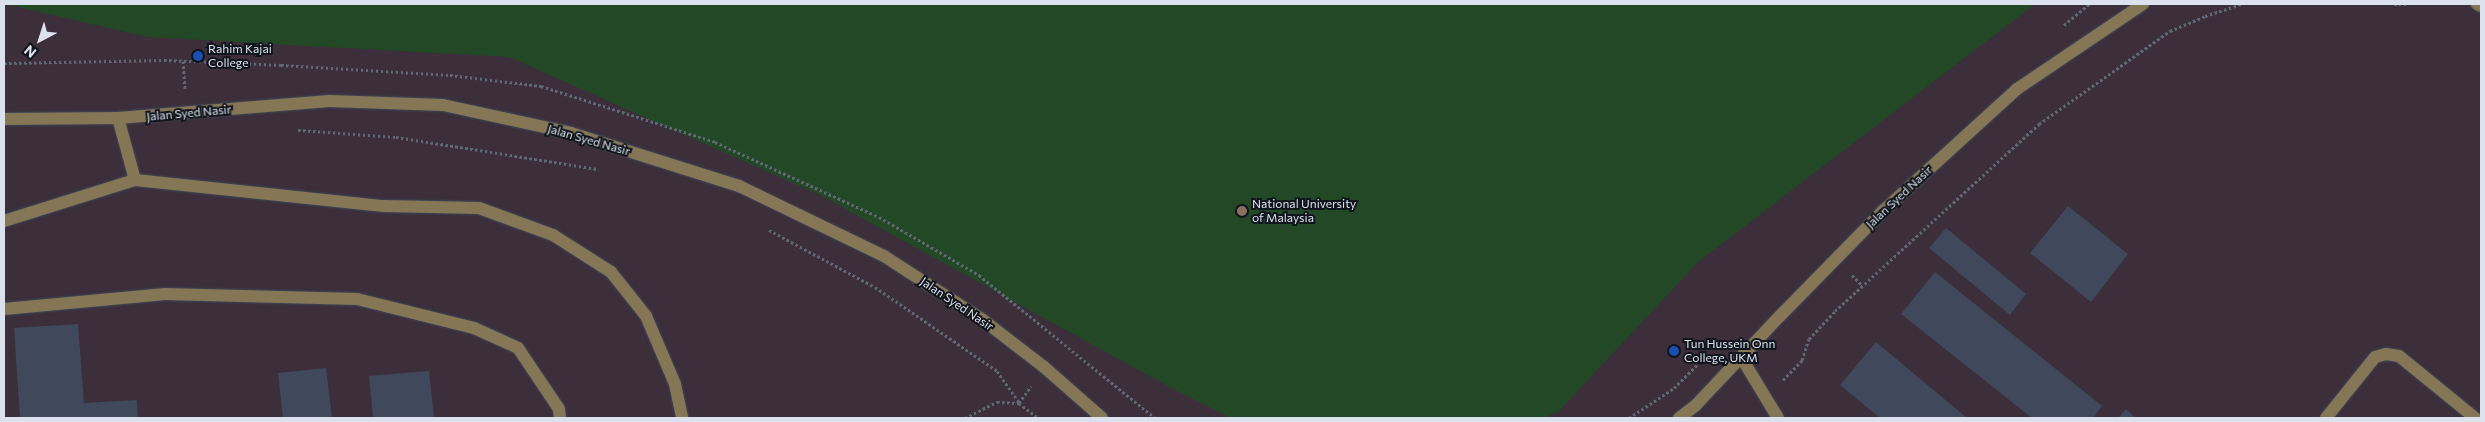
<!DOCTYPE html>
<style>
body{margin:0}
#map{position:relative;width:2485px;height:422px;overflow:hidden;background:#232b3c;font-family:Commissioner,sans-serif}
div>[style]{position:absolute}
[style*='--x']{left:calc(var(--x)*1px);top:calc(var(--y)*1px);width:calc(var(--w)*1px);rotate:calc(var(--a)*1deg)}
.education>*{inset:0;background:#3c2e3b}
.green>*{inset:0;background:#234826}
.building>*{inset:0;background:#3f495b}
.path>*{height:3px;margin-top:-1.5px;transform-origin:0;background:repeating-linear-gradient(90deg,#606776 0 2.5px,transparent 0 5px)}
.roads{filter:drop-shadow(0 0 1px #414858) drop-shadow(0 0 1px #414858)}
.minor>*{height:12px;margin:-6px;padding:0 6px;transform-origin:6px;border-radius:6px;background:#857656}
.dots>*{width:14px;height:14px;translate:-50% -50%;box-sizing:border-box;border:2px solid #10141c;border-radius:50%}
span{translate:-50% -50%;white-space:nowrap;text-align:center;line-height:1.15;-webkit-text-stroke:4px #10141c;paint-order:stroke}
.poi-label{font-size:12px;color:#dce2ed}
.left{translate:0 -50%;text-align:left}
.street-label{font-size:12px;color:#dce2ed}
.frame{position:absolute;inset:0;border:5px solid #dce2ed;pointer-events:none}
.north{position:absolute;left:15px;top:15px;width:50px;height:50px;-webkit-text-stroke:4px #10141c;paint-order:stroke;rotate:220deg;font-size:14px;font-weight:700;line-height:20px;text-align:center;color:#dce2ed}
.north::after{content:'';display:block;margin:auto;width:18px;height:22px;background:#dce2ed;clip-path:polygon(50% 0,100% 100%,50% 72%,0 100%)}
</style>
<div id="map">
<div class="education">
<i style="clip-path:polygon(4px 4px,2481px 4px,2481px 418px,4px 418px)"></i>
</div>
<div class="green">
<i style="clip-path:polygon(5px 4px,2035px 4px,1698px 262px,1558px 412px,1544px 418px,1231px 418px,1171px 388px,822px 196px,509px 57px,147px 37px)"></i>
</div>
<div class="building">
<i style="clip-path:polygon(2068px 206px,2128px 254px,2091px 302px,2030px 253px)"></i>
<i style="clip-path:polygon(1946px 228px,2026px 294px,2010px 315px,1929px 248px)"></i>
<i style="clip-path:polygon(1935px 272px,2102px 406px,2093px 418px,2032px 418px,1901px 314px)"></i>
<i style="clip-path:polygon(78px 324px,84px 403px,137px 400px,138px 418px,20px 418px,14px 328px)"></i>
<i style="clip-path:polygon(1876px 342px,1967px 418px,1880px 418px,1840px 385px)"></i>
<i style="clip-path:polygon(326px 368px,332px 418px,283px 418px,278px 373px)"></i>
<i style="clip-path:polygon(429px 371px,434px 418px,373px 418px,369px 376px)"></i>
<i style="clip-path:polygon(2126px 409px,2136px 418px,2118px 418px)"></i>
</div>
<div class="path">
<i style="--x:2394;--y:4;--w:12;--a:0"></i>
<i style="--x:2064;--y:25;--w:33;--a:-40"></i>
<i style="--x:183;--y:61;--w:28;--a:86"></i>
<i style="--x:4;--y:63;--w:160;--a:-1.1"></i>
<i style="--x:164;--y:60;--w:117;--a:2.4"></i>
<i style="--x:281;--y:65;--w:169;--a:3.4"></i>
<i style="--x:450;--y:75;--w:92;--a:6.9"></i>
<i style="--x:541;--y:86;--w:183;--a:17.8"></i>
<i style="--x:715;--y:142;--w:180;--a:24.6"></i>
<i style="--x:879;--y:217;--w:116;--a:30.1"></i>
<i style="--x:979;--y:275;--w:227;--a:39.1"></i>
<i style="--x:298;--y:130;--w:98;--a:4.1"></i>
<i style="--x:396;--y:137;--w:204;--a:9"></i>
<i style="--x:769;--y:230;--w:120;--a:28.3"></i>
<i style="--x:875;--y:287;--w:148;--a:34.5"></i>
<i style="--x:997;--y:371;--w:39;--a:55"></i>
<i style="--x:1019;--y:403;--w:24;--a:38"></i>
<i style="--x:1852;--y:275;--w:14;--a:45"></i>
<i style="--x:1783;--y:380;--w:28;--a:-46"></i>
<i style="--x:1802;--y:360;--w:22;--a:-72"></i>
<i style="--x:1809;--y:339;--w:38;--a:-47"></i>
<i style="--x:1835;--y:311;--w:277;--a:-42.5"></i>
<i style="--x:2039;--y:124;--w:161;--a:-35.4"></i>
<i style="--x:2170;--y:31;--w:38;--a:-23"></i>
<i style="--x:2205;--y:16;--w:39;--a:-18"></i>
<i style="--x:965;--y:418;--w:36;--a:-27"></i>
<i style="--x:997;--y:402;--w:22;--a:3"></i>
<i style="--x:1019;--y:403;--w:21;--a:-55"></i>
<i style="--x:1629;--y:418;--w:54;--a:-33.7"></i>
<i style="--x:1674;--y:388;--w:33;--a:-45"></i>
</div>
<div class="roads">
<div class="minor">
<i style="--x:2477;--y:4;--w:4;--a:27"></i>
<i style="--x:4;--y:119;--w:114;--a:-0.5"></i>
<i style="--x:118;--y:118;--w:212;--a:-4.6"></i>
<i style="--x:329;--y:101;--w:114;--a:2"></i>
<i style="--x:443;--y:105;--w:131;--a:12.3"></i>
<i style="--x:571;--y:133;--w:176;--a:17.5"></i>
<i style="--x:739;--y:186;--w:161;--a:25.8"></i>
<i style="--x:884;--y:256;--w:118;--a:32.9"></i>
<i style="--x:983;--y:320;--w:77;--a:37.6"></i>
<i style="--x:1044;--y:367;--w:77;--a:41.3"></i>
<i style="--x:135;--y:180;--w:250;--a:6"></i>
<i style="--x:384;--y:206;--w:95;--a:1.2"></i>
<i style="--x:479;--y:208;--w:79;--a:20"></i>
<i style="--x:553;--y:235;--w:69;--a:32.5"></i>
<i style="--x:611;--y:272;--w:56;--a:51.5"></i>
<i style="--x:646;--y:316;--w:74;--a:66.9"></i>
<i style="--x:675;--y:384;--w:35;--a:78"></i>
<i style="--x:4;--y:221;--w:137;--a:-17.4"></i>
<i style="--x:135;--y:180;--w:64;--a:-105.3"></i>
<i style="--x:4;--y:309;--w:162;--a:-5.3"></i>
<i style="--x:165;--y:294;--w:192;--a:1.5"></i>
<i style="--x:357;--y:299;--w:121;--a:13.9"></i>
<i style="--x:474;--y:328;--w:48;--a:24.4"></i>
<i style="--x:518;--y:348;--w:73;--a:56.1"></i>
<i style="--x:559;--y:409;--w:9;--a:84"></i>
<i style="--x:1741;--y:357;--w:71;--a:58.8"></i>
<i style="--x:1679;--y:418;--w:21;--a:-37"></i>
<i style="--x:1696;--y:405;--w:122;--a:-46.7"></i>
<i style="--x:1780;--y:316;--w:147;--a:-45.6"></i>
<i style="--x:1883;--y:211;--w:181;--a:-42.3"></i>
<i style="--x:2017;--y:89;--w:152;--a:-34"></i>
<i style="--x:2326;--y:418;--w:78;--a:-51.2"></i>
<i style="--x:2375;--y:357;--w:11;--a:-15"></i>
<i style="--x:2386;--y:354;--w:13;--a:9"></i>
<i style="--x:2399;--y:356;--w:98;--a:39.2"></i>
</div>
</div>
<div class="dots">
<i style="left:198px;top:56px;background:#1a4fb4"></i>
<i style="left:1242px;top:211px;background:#8d6e63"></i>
<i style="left:1674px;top:351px;background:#1a4fb4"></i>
</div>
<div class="poi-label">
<span class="left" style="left:208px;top:56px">Rahim Kajai<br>College</span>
<span class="left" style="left:1252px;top:211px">National University<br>of Malaysia</span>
<span class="left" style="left:1684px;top:351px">Tun Hussein Onn<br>College, UKM</span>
</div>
<div class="street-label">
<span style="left:189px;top:113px;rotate:-5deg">Jalan Syed Nasir</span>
<span style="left:589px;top:140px;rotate:16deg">Jalan Syed Nasir</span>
<span style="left:1899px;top:197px;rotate:-43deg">Jalan Syed Nasir</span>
<span style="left:957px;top:304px;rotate:34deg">Jalan Syed Nasir</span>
</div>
<div class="frame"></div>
<div class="north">N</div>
</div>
